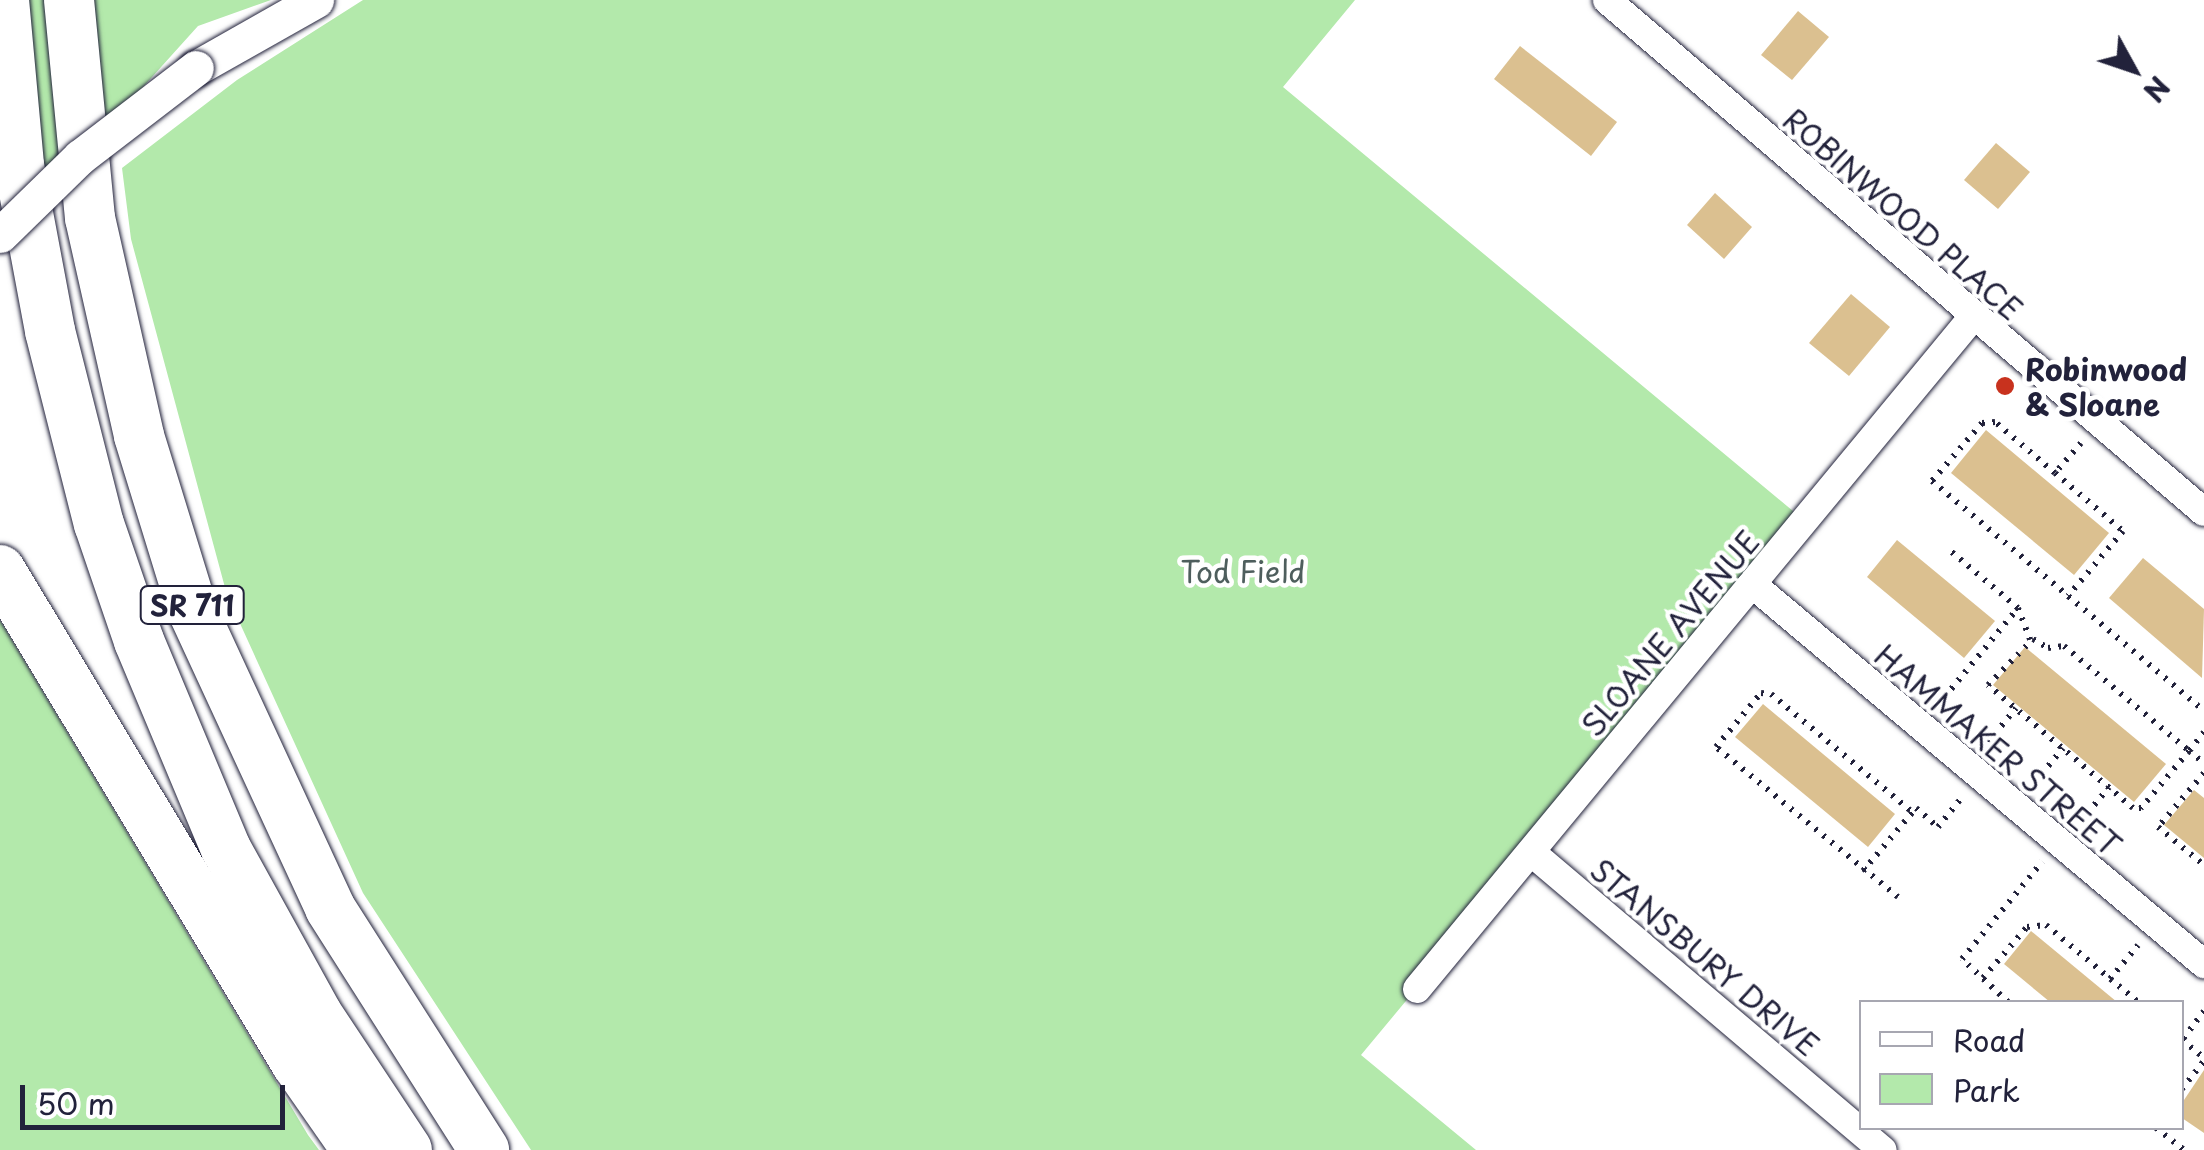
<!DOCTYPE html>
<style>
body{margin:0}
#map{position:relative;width:2204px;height:1150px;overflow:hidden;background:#fff;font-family:"Playpen Sans",sans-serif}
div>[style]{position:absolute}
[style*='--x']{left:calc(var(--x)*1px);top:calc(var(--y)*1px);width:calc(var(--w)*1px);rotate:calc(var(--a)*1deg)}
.green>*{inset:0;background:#b3e9ab}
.building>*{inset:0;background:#dbc090}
.path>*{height:6px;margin-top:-3px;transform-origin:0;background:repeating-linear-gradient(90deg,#22223b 0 2.5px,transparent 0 10.5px)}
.roads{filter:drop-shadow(0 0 2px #22223b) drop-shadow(0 0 2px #22223b)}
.minor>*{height:28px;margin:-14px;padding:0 14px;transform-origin:14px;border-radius:14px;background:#fff}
.tertiary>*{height:35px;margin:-17.5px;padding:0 17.5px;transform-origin:17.5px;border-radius:17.5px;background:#fff}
.motorway>*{height:50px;margin:-25px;padding:0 25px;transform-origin:25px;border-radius:25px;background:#fff}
.bridges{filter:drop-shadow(0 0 2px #22223b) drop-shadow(0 0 2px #22223b)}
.tertiary-bridge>*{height:35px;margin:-17.5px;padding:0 17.5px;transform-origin:17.5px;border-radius:17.5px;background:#fff}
.dots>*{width:28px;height:28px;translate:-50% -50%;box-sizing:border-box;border:5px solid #fff;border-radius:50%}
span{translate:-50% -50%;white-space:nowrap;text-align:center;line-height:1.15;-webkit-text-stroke:9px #fff;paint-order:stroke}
.shield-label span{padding:2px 8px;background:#fff;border:2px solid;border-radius:8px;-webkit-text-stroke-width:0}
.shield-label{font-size:28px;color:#22223b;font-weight:700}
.street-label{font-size:30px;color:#22223b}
.poi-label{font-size:30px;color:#22223b;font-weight:700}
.left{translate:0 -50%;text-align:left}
.park-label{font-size:30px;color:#4e5e5d}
.legend{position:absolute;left:1859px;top:1000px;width:325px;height:130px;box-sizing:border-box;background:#fff;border:2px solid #a7a7b1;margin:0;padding:12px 18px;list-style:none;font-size:30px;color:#22223b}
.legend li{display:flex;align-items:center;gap:20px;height:50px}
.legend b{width:50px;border:2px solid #a7a7b1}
.north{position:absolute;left:2084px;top:20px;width:100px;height:100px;-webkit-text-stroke:8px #fff;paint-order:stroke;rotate:130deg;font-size:28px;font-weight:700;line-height:40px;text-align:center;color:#22223b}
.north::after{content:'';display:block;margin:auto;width:35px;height:45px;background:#22223b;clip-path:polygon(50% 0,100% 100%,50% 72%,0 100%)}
.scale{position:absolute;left:20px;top:1085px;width:265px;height:45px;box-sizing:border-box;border:5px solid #22223b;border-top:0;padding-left:12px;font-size:30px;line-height:35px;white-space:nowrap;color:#22223b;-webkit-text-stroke:8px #fff;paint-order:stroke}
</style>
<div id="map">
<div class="green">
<i style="clip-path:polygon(0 0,271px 0,198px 26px,80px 157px,0 197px)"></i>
<i style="clip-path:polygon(363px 0,1355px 0,1283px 87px,1805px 521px,1361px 1055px,1476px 1150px,531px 1150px,363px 893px,227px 595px,131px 239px,122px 168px,237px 80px)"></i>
<i style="clip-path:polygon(0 620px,308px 1135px,319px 1150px,0 1150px)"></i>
</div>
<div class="building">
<i style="clip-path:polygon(1798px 11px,1829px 37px,1792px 80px,1761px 55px)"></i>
<i style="clip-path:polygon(1520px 46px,1617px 122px,1591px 156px,1494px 79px)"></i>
<i style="clip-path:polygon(1996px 143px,2030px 172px,1998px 209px,1964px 180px)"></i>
<i style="clip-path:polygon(1715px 193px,1752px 227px,1724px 259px,1687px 225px)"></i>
<i style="clip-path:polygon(1851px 294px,1890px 327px,1849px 376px,1809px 343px)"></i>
<i style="clip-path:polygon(1986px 430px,2109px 533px,2074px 575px,1951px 473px)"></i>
<i style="clip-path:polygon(1897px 540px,1995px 621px,1964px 658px,1867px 577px)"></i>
<i style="clip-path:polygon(2143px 558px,2204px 609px,2202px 678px,2109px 598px)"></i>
<i style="clip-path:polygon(2025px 647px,2166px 764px,2134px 802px,1993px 685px)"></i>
<i style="clip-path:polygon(1763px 704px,1895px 814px,1868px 847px,1735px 737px)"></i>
<i style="clip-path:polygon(2194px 790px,2204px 798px,2204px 858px,2164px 825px)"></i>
<i style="clip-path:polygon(2031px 931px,2117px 1002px,2050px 1002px,2004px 964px)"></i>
<i style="clip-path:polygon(2204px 1070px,2204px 1133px,2182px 1118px,2182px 1103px)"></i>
</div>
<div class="path">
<i style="--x:2081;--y:443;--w:40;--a:131"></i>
<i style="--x:2055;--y:473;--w:79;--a:-139.6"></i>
<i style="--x:1995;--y:422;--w:13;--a:176"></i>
<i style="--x:1982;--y:423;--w:77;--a:130.8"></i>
<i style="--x:1932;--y:481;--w:356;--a:40.2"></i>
<i style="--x:2055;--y:473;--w:89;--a:40.5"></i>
<i style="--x:2123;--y:531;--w:85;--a:130.2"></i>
<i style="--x:2018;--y:608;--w:34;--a:69"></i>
<i style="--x:2033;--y:639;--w:17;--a:31"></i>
<i style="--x:2048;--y:648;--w:16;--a:-7"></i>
<i style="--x:2064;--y:646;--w:163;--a:40"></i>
<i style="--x:2189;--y:751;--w:75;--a:130.1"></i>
<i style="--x:2141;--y:808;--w:8;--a:180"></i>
<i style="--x:2133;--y:808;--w:190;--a:-139.7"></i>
<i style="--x:1988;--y:685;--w:64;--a:-45.6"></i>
<i style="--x:1938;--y:705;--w:126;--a:-50.5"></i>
<i style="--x:2018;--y:608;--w:93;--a:-139.8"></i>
<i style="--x:2204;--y:732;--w:24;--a:128"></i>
<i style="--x:2189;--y:751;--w:19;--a:39"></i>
<i style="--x:1988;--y:742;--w:44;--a:-50.5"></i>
<i style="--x:2204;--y:773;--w:71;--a:130.4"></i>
<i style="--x:2158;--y:827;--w:60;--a:39.6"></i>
<i style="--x:2035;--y:782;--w:44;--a:-50.5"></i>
<i style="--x:2081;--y:821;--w:44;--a:-50.5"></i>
<i style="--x:1863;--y:871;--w:82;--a:-49.9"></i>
<i style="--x:1916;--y:808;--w:29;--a:41"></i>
<i style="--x:1938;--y:827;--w:38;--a:-51"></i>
<i style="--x:1898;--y:897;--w:236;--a:-140.5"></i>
<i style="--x:1716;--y:747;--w:70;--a:-50.2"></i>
<i style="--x:1761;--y:693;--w:10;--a:6"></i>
<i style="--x:1771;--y:694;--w:184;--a:39.9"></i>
<i style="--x:1983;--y:978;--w:67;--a:-49.2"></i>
<i style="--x:2027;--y:927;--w:19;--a:-6"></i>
<i style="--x:2046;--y:925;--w:120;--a:39.9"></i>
<i style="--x:2110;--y:979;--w:44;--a:-50.5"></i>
<i style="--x:2008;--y:1002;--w:63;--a:-136.9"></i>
<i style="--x:1962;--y:959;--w:126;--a:-50.5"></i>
<i style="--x:2204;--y:1011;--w:36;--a:127"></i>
<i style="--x:2182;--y:1040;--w:28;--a:39"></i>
<i style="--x:2182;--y:1089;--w:36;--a:-52"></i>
<i style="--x:2156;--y:1128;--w:36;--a:38"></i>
</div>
<div class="roads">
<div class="minor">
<i style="--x:1607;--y:0;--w:786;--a:40.62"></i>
<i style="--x:1752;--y:584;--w:591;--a:40.05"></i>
<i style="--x:1531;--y:852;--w:461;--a:40.3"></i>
<i style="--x:1417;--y:989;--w:871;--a:-50.41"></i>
</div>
<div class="tertiary">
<i style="--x:196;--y:68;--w:138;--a:-29.5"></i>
</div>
<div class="motorway">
<i style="--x:4;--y:0;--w:166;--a:84.8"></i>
<i style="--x:19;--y:165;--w:169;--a:79.4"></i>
<i style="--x:50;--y:331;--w:199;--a:75.8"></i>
<i style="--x:99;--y:524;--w:124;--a:71.1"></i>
<i style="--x:139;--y:641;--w:225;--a:67.3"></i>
<i style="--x:226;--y:849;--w:188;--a:61.1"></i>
<i style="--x:317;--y:1014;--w:163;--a:56.5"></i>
<i style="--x:69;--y:0;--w:219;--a:84.5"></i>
<i style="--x:90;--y:218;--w:223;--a:77.3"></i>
<i style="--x:139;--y:436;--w:183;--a:72.9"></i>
<i style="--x:193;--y:611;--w:327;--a:65.2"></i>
<i style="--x:330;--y:908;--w:287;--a:57.5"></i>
<i style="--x:0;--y:570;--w:576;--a:58.99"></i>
<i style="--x:297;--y:1064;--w:105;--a:55.1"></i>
</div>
</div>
<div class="bridges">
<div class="tertiary-bridge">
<i style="--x:0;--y:235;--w:112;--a:-44.3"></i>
<i style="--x:80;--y:157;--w:146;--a:-37.5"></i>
</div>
</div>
<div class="dots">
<i style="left:2005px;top:386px;background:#c8321e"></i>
</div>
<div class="shield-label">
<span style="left:192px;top:605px">SR 711</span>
</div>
<div class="street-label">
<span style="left:1903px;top:214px;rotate:41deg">ROBINWOOD PLACE</span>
<span style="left:1670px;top:633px;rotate:-50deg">SLOANE AVENUE</span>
<span style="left:1998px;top:750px;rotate:40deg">HAMMAKER STREET</span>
<span style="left:1705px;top:957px;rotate:40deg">STANSBURY DRIVE</span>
</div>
<div class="poi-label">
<span class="left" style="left:2025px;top:386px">Robinwood<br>&amp; Sloane</span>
</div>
<div class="park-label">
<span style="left:1243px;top:571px">Tod Field</span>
</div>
<ul class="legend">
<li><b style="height:12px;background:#fff"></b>Road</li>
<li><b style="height:28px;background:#b3e9ab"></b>Park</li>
</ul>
<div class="north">N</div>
<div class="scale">50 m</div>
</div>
